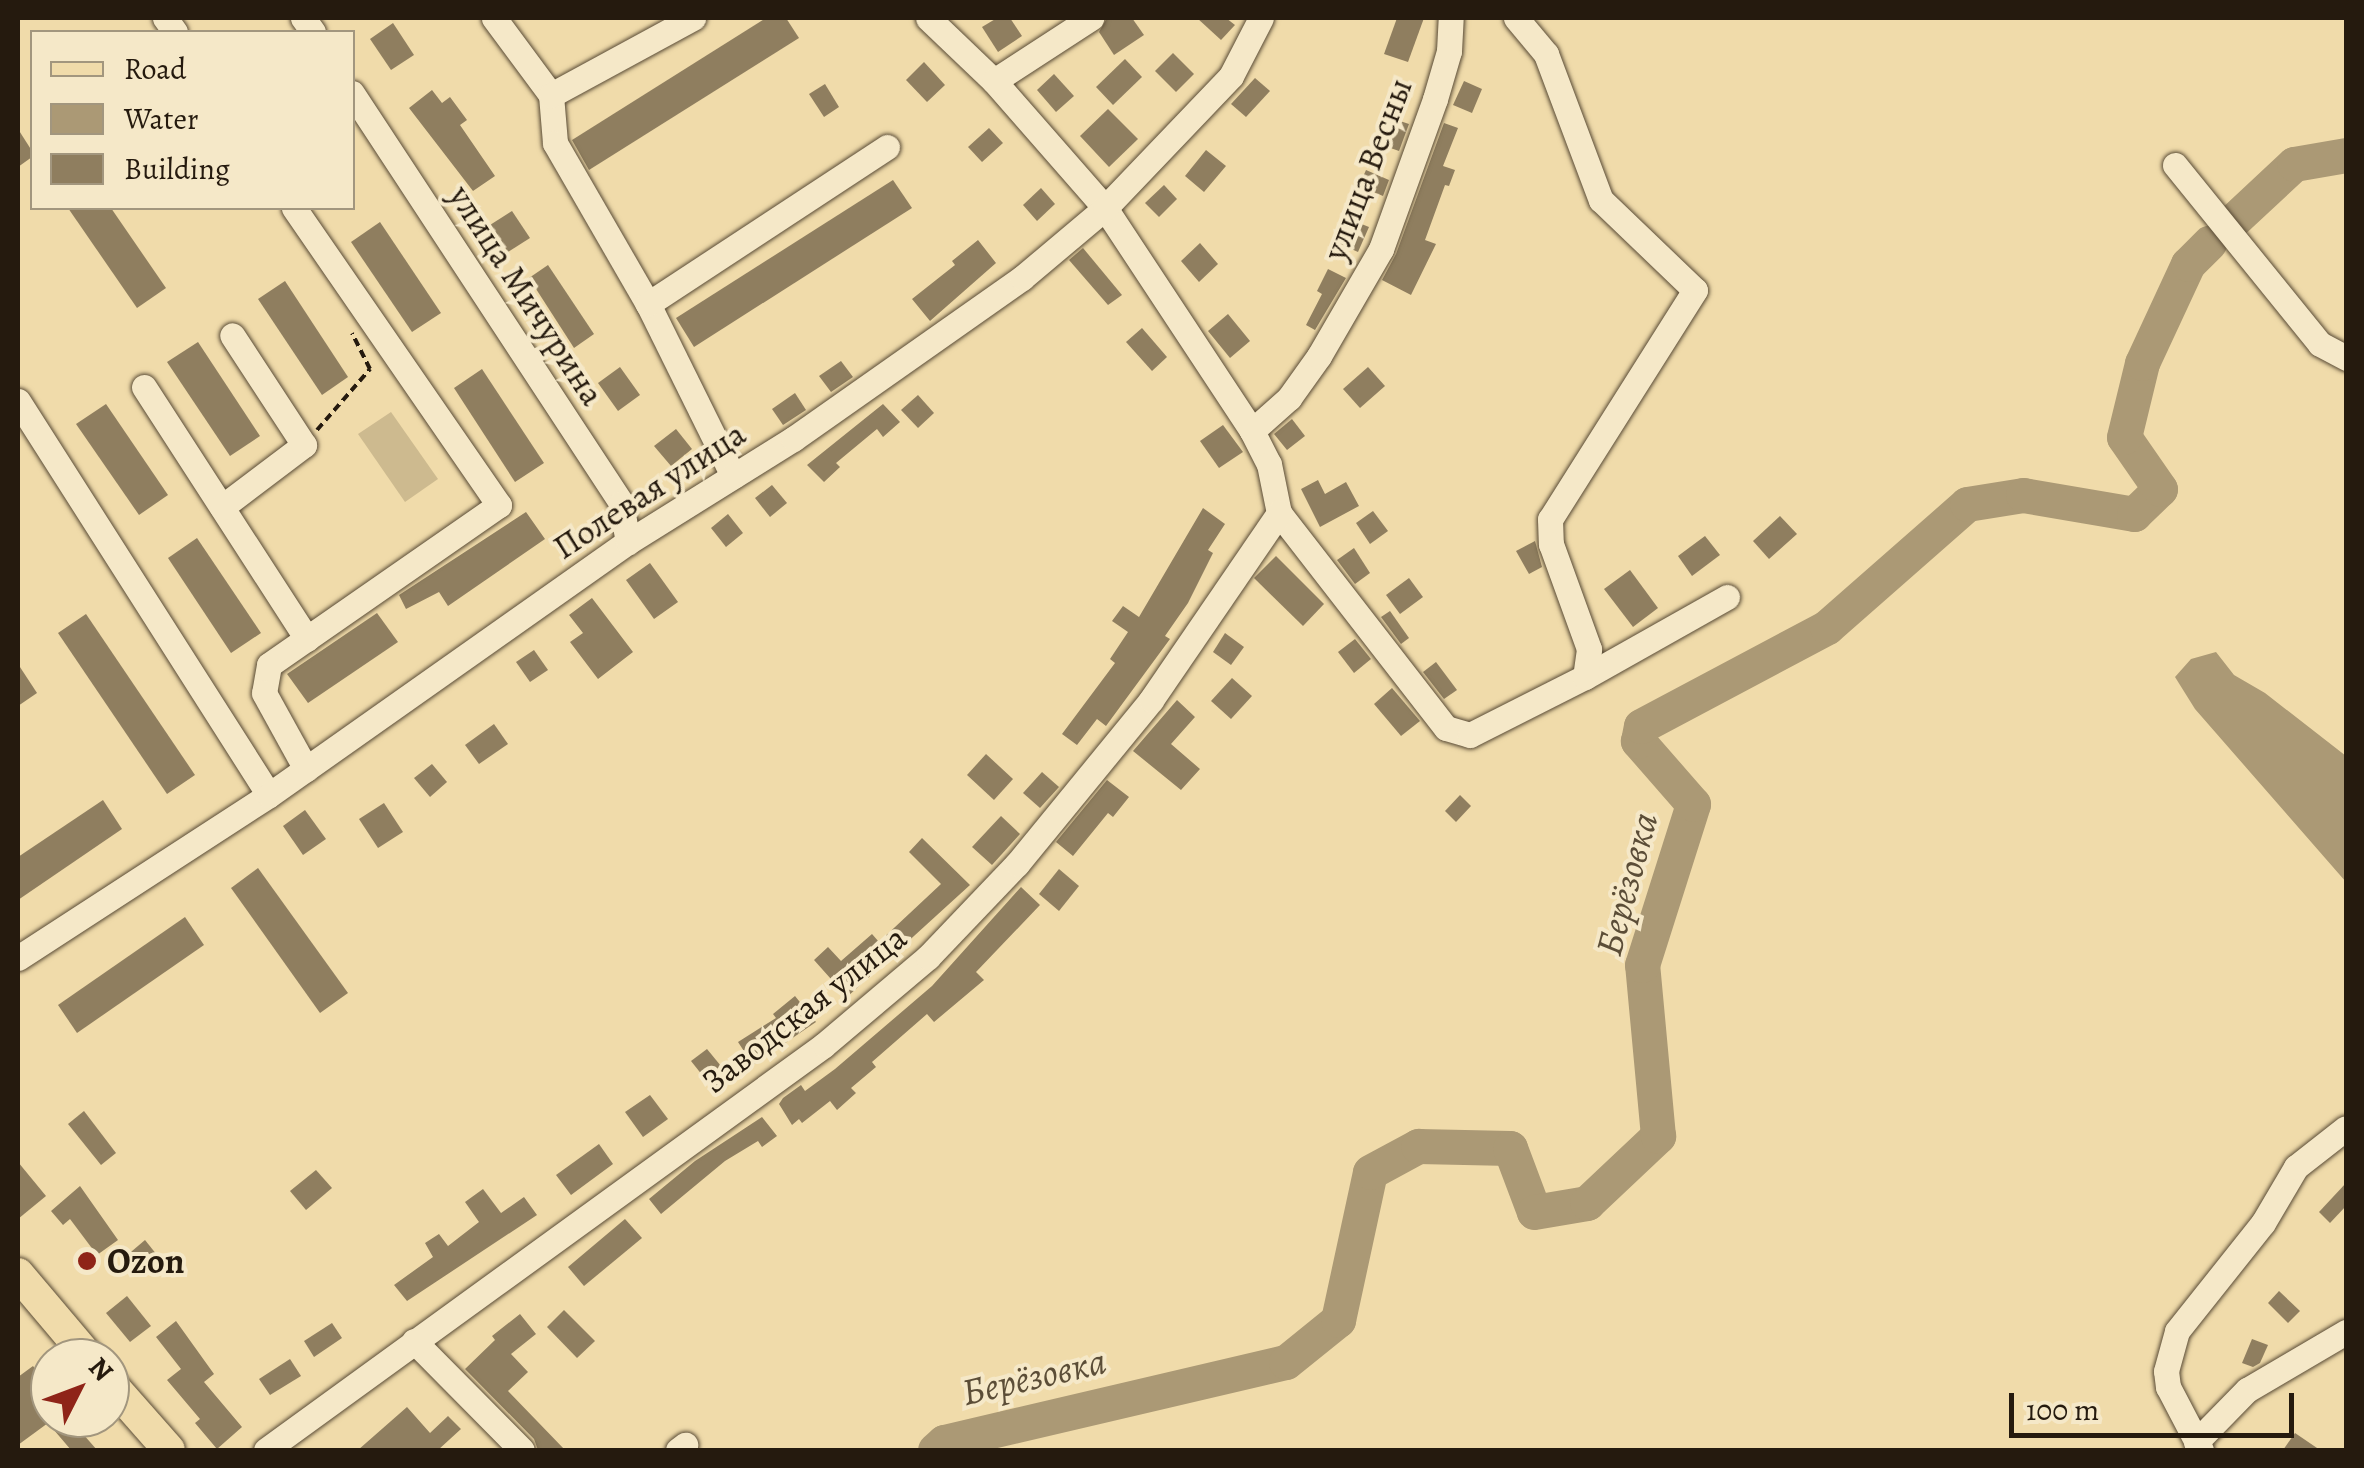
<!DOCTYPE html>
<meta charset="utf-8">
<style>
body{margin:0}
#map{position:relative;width:2364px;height:1468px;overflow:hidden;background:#f0dbaa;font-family:Alegreya,serif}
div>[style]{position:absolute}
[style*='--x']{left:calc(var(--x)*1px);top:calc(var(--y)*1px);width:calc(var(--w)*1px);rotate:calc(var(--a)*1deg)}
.green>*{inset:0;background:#cdba8f}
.water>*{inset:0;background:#ab9975}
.river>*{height:35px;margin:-17.5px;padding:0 17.5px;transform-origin:17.5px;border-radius:17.5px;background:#ab9975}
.building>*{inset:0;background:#8f7e5f}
.path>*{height:4px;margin-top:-2px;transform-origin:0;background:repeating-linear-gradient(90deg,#251a0e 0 8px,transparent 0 13px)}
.roads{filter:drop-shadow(0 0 2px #584a35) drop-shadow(0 0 2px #584a35)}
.minor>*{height:25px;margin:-12.5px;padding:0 12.5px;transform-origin:12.5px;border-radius:12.5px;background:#f5e8c8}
.major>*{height:32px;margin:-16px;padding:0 16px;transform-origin:16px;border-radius:16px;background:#f0dbaa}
.dots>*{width:28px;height:28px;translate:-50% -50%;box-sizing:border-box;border:5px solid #f5e8c8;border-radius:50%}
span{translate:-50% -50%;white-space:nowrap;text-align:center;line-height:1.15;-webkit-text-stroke:8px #f5e8c8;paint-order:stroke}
.street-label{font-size:35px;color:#251a0e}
.poi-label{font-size:35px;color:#251a0e;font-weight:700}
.left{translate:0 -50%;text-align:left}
.water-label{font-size:38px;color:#5b4d37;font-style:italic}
.frame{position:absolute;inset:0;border:20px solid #251a0e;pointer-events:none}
.legend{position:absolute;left:30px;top:30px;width:325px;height:180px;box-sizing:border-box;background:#f5e8c8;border:2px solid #a2967e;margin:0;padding:12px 18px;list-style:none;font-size:30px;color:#251a0e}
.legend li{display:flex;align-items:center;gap:20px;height:50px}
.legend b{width:50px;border:2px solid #a2967e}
.north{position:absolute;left:30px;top:1338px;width:100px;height:100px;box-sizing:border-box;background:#f5e8c8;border:2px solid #a2967e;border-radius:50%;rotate:48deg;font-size:28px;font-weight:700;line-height:40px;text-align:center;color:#251a0e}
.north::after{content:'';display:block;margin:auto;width:35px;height:45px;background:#8f2418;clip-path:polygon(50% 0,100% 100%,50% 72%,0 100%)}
.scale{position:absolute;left:2009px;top:1393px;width:285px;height:45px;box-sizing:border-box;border:5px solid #251a0e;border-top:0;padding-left:12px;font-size:30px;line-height:35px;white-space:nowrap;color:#251a0e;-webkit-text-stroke:8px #f5e8c8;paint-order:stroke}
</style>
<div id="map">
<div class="green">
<i style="clip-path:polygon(391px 412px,438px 479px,405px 502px,358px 434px)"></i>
</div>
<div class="water">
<i style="clip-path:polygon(2216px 652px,2234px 675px,2265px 693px,2346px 756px,2346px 882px,2195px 709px,2175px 677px,2191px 659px)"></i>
</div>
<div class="river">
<i style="--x:2236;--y:218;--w:79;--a:-43"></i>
<i style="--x:2294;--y:164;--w:53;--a:-9.8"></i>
<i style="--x:935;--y:1450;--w:12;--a:-42"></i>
<i style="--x:944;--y:1442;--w:351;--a:-13.2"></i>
<i style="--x:1286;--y:1362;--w:67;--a:-38.9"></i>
<i style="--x:1338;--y:1320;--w:151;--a:-77.8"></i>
<i style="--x:1370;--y:1172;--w:55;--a:-28.4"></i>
<i style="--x:1418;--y:1146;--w:92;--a:1.2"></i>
<i style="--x:1510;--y:1148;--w:68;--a:69.4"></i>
<i style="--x:1534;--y:1212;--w:54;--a:-9.6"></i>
<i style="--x:1587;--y:1203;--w:98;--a:-43.3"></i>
<i style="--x:1658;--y:1136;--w:172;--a:-95.3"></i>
<i style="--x:1642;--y:965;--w:169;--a:-72.4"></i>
<i style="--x:1693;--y:804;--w:84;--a:-131.1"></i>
<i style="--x:1638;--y:741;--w:15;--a:-79"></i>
<i style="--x:1641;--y:726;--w:211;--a:-28"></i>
<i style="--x:1827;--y:627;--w:186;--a:-41.3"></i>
<i style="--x:1967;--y:504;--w:57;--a:-9.1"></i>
<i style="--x:2023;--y:495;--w:113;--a:9.7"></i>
<i style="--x:2134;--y:514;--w:36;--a:-44"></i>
<i style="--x:2160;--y:489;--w:63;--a:-124.7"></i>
<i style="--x:2124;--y:437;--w:76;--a:-76.3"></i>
<i style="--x:2142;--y:363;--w:109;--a:-65.1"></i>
<i style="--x:2188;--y:264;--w:30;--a:-45"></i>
</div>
<div class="building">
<i style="clip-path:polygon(766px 18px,786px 18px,799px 38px,589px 170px,572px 140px)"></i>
<i style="clip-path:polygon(997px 18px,1010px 18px,1022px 36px,998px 52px,982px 27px)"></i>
<i style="clip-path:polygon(1107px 18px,1132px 18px,1144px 35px,1114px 55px,1099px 32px)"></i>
<i style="clip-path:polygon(1197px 18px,1226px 18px,1235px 25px,1221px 40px)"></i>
<i style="clip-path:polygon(1397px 18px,1424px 18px,1408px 62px,1384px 54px)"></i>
<i style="clip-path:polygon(393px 23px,414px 55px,391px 70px,370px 39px)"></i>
<i style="clip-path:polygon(1173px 53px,1194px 74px,1176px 92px,1155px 71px)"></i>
<i style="clip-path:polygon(1125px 59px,1142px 77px,1113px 105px,1096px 87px)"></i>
<i style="clip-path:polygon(924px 62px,945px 85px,927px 102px,906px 80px)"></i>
<i style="clip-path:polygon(1054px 74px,1074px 96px,1056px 112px,1037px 90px)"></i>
<i style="clip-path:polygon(1255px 78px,1270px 91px,1246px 117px,1231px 104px)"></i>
<i style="clip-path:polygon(1464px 81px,1482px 89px,1472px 113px,1453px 105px)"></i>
<i style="clip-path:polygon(825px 84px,839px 107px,824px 117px,809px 94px)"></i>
<i style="clip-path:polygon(432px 90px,442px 103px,450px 97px,467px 120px,460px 125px,495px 176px,473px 191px,409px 108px)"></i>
<i style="clip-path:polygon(1108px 109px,1138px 139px,1109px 167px,1080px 136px)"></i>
<i style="clip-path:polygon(1391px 118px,1409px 124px,1399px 151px,1382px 145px)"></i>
<i style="clip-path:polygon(1444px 123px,1458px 128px,1443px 166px,1455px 170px,1449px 186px,1445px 185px,1425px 240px,1436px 244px,1411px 295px,1382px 280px,1396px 254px)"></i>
<i style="clip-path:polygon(989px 128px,1003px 143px,982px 162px,968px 147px)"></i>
<i style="clip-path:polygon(18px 129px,32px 151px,32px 157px,18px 167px)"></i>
<i style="clip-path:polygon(1206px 150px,1226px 166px,1204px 192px,1185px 176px)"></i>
<i style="clip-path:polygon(1366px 170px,1389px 180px,1383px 196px,1359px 186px)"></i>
<i style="clip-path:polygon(893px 180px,912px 208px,694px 347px,676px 318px)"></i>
<i style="clip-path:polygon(1164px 185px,1177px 199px,1159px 217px,1145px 203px)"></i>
<i style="clip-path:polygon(1041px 188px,1055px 204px,1037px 221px,1023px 205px)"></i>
<i style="clip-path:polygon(68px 208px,111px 208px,166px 288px,137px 308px)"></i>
<i style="clip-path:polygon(512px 211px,530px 238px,508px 252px,490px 225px)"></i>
<i style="clip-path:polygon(1349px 219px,1369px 227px,1358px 252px,1338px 243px)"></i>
<i style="clip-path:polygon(380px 222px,441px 313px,412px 332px,351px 242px)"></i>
<i style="clip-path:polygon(978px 240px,996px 263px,930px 321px,912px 299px,955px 265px,952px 261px)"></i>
<i style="clip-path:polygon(1200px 243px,1218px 264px,1199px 282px,1181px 261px)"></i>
<i style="clip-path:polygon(1083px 248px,1122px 295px,1108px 305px,1069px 260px)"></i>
<i style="clip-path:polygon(548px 265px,594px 334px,574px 348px,529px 278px)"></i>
<i style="clip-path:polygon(1328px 269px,1346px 278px,1315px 330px,1306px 325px,1322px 294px,1317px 291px)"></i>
<i style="clip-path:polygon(285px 281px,348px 377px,322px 395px,258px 299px)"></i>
<i style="clip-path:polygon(1228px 314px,1250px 341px,1230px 358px,1208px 331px)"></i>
<i style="clip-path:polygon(1142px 328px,1167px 357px,1152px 371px,1126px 342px)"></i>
<i style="clip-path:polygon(198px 342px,260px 436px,230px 456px,167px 362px)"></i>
<i style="clip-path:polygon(841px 361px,853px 377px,831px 392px,819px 376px)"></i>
<i style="clip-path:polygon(620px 367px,640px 395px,618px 411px,598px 383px)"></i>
<i style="clip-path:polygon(1368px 367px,1385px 386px,1360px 408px,1343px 389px)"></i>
<i style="clip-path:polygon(482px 369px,544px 463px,515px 482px,454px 388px)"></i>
<i style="clip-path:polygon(795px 393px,806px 410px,783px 425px,772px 409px)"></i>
<i style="clip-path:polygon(918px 395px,934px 413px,918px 428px,901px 410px)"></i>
<i style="clip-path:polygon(106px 404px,168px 495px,139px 515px,76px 424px)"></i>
<i style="clip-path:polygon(883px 404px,900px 422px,883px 437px,877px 429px,836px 463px,840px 467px,824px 482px,807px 465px)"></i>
<i style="clip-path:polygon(1292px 419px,1305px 436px,1287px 450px,1274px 434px)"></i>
<i style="clip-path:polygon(1223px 425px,1243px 452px,1219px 468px,1200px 441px)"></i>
<i style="clip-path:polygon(676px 429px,692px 449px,671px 466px,654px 446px)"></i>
<i style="clip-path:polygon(1318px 480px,1325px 494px,1346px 482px,1359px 506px,1320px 527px,1301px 489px)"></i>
<i style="clip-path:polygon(772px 485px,787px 503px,770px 517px,755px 498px)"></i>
<i style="clip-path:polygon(1203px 508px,1225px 524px,1208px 550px,1213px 553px,1188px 603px,1165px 636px,1170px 639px,1106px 726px,1097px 719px,1077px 745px,1062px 734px,1115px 663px,1110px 659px,1128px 632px,1112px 621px,1123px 606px,1139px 617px)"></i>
<i style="clip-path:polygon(1373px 511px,1388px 531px,1370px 544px,1356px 523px)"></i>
<i style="clip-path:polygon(526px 512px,545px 539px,448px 606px,439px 592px,406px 609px,399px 595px)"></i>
<i style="clip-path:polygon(728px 514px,743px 533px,726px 547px,711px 528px)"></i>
<i style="clip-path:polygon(1780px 516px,1797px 534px,1769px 559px,1753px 541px)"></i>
<i style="clip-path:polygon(1705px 536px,1720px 555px,1692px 576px,1678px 556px)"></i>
<i style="clip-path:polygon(197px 538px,261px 633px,231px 653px,168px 558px)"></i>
<i style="clip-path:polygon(1535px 541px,1542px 567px,1529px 574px,1516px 551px)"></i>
<i style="clip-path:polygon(1354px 548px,1370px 573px,1355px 584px,1337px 560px)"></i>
<i style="clip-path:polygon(1276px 556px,1324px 604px,1303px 626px,1254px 578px)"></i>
<i style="clip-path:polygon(650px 563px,678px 602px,654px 619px,626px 580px)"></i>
<i style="clip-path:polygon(1630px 570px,1658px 608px,1633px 627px,1604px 589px)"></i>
<i style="clip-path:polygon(1409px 578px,1423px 597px,1400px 614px,1386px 595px)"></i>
<i style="clip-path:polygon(592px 598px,633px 652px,598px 679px,570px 642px,583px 633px,569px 615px)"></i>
<i style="clip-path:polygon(1390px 611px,1409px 638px,1401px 644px,1381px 617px)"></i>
<i style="clip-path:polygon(377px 613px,398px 642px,308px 703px,287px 674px)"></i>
<i style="clip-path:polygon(86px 614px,195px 775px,167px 794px,58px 633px)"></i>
<i style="clip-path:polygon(1225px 633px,1244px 647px,1231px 665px,1213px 652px)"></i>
<i style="clip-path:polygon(1355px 639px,1371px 659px,1354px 673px,1338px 652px)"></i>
<i style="clip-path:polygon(534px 650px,548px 670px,530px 682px,516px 662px)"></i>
<i style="clip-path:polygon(1436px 662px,1457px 690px,1444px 699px,1423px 672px)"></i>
<i style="clip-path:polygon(18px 664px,37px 693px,18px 706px)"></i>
<i style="clip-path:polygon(1232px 678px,1252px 696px,1231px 719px,1211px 701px)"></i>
<i style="clip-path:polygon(1392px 688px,1420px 721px,1401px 736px,1374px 704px)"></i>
<i style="clip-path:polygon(1177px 700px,1195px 717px,1171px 744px,1200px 769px,1181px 790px,1133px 751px)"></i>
<i style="clip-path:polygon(494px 724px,508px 744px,479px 764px,465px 745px)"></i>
<i style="clip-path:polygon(986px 754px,1013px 779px,994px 800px,967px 775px)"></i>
<i style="clip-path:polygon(432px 764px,447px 782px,430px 797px,414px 778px)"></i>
<i style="clip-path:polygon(1042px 772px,1059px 787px,1040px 808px,1023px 793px)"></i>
<i style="clip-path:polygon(1107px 780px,1129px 797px,1113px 817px,1108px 813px,1073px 856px,1056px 842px)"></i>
<i style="clip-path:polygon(1460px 795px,1471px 806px,1456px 822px,1445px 811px)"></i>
<i style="clip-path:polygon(103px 800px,122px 829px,18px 900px,18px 857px)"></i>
<i style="clip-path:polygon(384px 803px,403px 832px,378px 848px,359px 819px)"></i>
<i style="clip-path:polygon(305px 810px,326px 839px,303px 855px,283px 826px)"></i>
<i style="clip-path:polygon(1001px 816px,1020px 834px,992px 865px,972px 847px)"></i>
<i style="clip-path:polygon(922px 838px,970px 885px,847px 997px,814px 960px,828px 947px,841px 961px,872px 934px,879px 942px,941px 884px,909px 852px)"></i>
<i style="clip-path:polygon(258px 868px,348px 993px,320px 1013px,231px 888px)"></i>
<i style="clip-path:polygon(1059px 869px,1079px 886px,1059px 911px,1039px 894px)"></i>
<i style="clip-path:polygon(1021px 887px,1040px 905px,976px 972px,984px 980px,934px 1022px,927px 1014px,872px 1062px,876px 1067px,851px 1088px,856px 1093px,837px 1110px,830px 1101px,802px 1123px,799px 1119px,792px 1125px,779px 1104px,783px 1098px,801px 1085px,805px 1091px,835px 1069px,932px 986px)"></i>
<i style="clip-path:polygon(185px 917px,204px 945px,77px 1033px,58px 1005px)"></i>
<i style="clip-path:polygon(795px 996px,816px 1022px,753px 1065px,738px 1042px,776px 1018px,773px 1014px)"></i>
<i style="clip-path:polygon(707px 1049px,730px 1077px,714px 1090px,691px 1061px)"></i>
<i style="clip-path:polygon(650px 1095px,668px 1119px,643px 1137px,625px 1112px)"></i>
<i style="clip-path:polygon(84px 1111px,116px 1153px,101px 1165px,68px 1124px)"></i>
<i style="clip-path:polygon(762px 1117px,777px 1136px,762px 1147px,758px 1141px,725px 1161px,661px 1214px,649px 1199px,695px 1161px)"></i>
<i style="clip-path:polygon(599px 1144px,613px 1164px,571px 1195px,556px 1175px)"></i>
<i style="clip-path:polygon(18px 1162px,46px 1196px,18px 1219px)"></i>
<i style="clip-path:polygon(316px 1170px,332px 1188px,306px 1210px,290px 1191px)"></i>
<i style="clip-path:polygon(2346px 1183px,2346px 1206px,2330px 1223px,2319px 1212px)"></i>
<i style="clip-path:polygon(80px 1186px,118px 1240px,97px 1255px,70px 1219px,63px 1225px,51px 1211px)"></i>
<i style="clip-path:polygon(483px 1189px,501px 1213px,524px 1197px,537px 1215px,407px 1301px,394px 1285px,433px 1257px,425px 1243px,439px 1234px,448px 1246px,479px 1222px,465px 1202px)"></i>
<i style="clip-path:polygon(625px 1219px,642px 1238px,584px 1286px,568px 1267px)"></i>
<i style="clip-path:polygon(145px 1240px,157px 1255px,137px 1272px,125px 1257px)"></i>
<i style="clip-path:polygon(2279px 1291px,2300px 1311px,2288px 1323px,2268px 1303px)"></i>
<i style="clip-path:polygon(127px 1296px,151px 1326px,130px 1342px,106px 1313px)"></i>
<i style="clip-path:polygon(564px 1310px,595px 1341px,577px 1358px,547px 1327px)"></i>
<i style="clip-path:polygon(520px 1314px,536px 1334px,511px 1354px,528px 1372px,508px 1391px,565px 1450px,538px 1450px,534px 1439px,465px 1369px,495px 1340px,492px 1336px)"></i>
<i style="clip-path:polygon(176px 1321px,214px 1374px,204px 1382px,242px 1427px,217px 1449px,195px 1423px,200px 1419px,167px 1380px,181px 1369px,156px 1337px)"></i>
<i style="clip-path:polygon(332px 1323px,342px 1338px,314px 1357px,304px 1341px)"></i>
<i style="clip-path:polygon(2252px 1339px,2268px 1345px,2260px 1363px,2253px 1367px,2242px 1363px)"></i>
<i style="clip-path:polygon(290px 1359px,301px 1376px,270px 1395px,259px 1379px)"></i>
<i style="clip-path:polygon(33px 1366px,50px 1388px,50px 1418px,69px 1418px,97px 1450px,71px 1450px,48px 1423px,18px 1445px,18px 1377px)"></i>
<i style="clip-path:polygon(407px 1407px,430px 1433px,448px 1416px,461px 1429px,438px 1450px,358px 1450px)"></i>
<i style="clip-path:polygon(2295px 1433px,2320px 1450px,2283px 1450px)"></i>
</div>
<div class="path">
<i style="--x:317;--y:430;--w:81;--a:-49"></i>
<i style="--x:370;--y:369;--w:40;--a:-116.6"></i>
</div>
<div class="roads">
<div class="minor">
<i style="--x:165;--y:18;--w:17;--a:54"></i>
<i style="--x:303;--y:18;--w:17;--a:54"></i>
<i style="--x:494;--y:18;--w:96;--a:53.5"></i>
<i style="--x:551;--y:95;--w:48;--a:85.2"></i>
<i style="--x:555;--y:143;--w:186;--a:60"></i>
<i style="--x:648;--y:304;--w:192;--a:63.7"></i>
<i style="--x:928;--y:18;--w:91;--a:43.7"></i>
<i style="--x:994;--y:81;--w:169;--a:48.8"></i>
<i style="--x:1105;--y:208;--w:267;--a:56.6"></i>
<i style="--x:1252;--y:431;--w:37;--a:63"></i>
<i style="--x:1269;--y:464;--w:50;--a:78.5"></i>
<i style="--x:1279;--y:513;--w:272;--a:52.2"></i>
<i style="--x:1446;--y:728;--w:25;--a:16"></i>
<i style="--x:1470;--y:735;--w:129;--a:-26.8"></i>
<i style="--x:1585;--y:677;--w:163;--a:-29.4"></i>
<i style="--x:1516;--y:18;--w:47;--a:50.2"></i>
<i style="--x:1546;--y:54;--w:156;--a:69.4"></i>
<i style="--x:1601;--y:200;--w:130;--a:43.8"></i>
<i style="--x:1695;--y:290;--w:271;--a:122.3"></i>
<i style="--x:1550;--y:519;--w:25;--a:88"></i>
<i style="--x:1551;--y:544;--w:112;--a:70.1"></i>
<i style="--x:1589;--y:649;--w:28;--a:98"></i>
<i style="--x:994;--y:81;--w:116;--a:-33"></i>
<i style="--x:352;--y:93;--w:490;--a:56.7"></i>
<i style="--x:621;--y:503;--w:40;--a:80"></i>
<i style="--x:551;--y:95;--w:162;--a:-28.5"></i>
<i style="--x:2175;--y:165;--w:230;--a:51"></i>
<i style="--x:2320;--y:344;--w:30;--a:28"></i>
<i style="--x:294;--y:208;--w:361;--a:55.4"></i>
<i style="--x:499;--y:505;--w:280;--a:145.2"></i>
<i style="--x:269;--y:665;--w:28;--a:100"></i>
<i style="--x:264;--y:693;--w:87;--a:61.1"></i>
<i style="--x:648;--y:304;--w:286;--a:-33.3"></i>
<i style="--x:144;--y:387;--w:300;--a:57.1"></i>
<i style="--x:18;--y:401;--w:467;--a:57.5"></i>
<i style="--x:1252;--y:431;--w:50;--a:-41.7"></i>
<i style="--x:1289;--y:398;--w:52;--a:-54.5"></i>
<i style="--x:1319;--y:356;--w:124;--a:-59.9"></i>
<i style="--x:1381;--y:249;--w:159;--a:-70.2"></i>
<i style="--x:1435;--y:99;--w:50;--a:-73.7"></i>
<i style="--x:1449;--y:51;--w:33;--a:-87"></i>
<i style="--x:222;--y:507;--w:103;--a:-37.1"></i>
<i style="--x:304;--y:445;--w:131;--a:-123.2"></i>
<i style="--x:18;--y:958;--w:299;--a:-33"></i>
<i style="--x:269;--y:795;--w:439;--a:-35.2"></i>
<i style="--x:628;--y:542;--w:195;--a:-32"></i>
<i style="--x:793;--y:439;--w:280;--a:-35.1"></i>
<i style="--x:1022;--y:278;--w:109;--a:-40.1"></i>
<i style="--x:1105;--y:208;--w:182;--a:-46.3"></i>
<i style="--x:1231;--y:76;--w:65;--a:-62.7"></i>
<i style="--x:414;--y:1341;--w:153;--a:45.3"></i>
<i style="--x:2196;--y:1442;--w:73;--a:-45.6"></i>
<i style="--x:2247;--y:1390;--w:115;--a:-30.4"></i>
<i style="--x:266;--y:1450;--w:689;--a:-35.97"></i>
<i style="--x:824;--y:1045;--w:136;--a:-40.2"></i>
<i style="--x:928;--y:957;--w:129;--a:-46.3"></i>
<i style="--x:1017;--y:864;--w:212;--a:-50.7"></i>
<i style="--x:1151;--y:700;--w:227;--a:-55.6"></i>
<i style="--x:678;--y:1450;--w:9;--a:-36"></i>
<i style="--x:2201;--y:1450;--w:71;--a:-117.6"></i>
<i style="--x:2168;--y:1387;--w:16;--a:-97"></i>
<i style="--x:2166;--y:1371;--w:41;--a:-74.6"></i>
<i style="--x:2177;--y:1331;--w:138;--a:-51.5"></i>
<i style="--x:2263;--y:1223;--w:65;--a:-59.5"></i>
<i style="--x:2296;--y:1167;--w:63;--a:-38"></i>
</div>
<div class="major">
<i style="--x:18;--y:1274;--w:110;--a:49.8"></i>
<i style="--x:110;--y:1383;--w:89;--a:48.6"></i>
</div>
</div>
<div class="dots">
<i style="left:87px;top:1261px;background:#8f2418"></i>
</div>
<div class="street-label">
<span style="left:1367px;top:169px;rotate:-69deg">улица Весны</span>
<span style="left:527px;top:295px;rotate:57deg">улица Мичурина</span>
<span style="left:649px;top:490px;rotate:-33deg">Полевая улица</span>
<span style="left:804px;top:1009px;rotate:-38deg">Заводская улица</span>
</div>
<div class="poi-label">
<span class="left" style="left:107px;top:1261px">Ozon</span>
</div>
<div class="water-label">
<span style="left:1627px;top:884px;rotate:-75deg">Берёзовка</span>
<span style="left:1034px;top:1377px;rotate:-13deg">Берёзовка</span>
</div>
<div class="frame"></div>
<ul class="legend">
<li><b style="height:12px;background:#f0dbaa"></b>Road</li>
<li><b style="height:28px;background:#ab9975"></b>Water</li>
<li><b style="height:28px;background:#8f7e5f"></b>Building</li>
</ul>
<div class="north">N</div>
<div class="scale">100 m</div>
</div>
